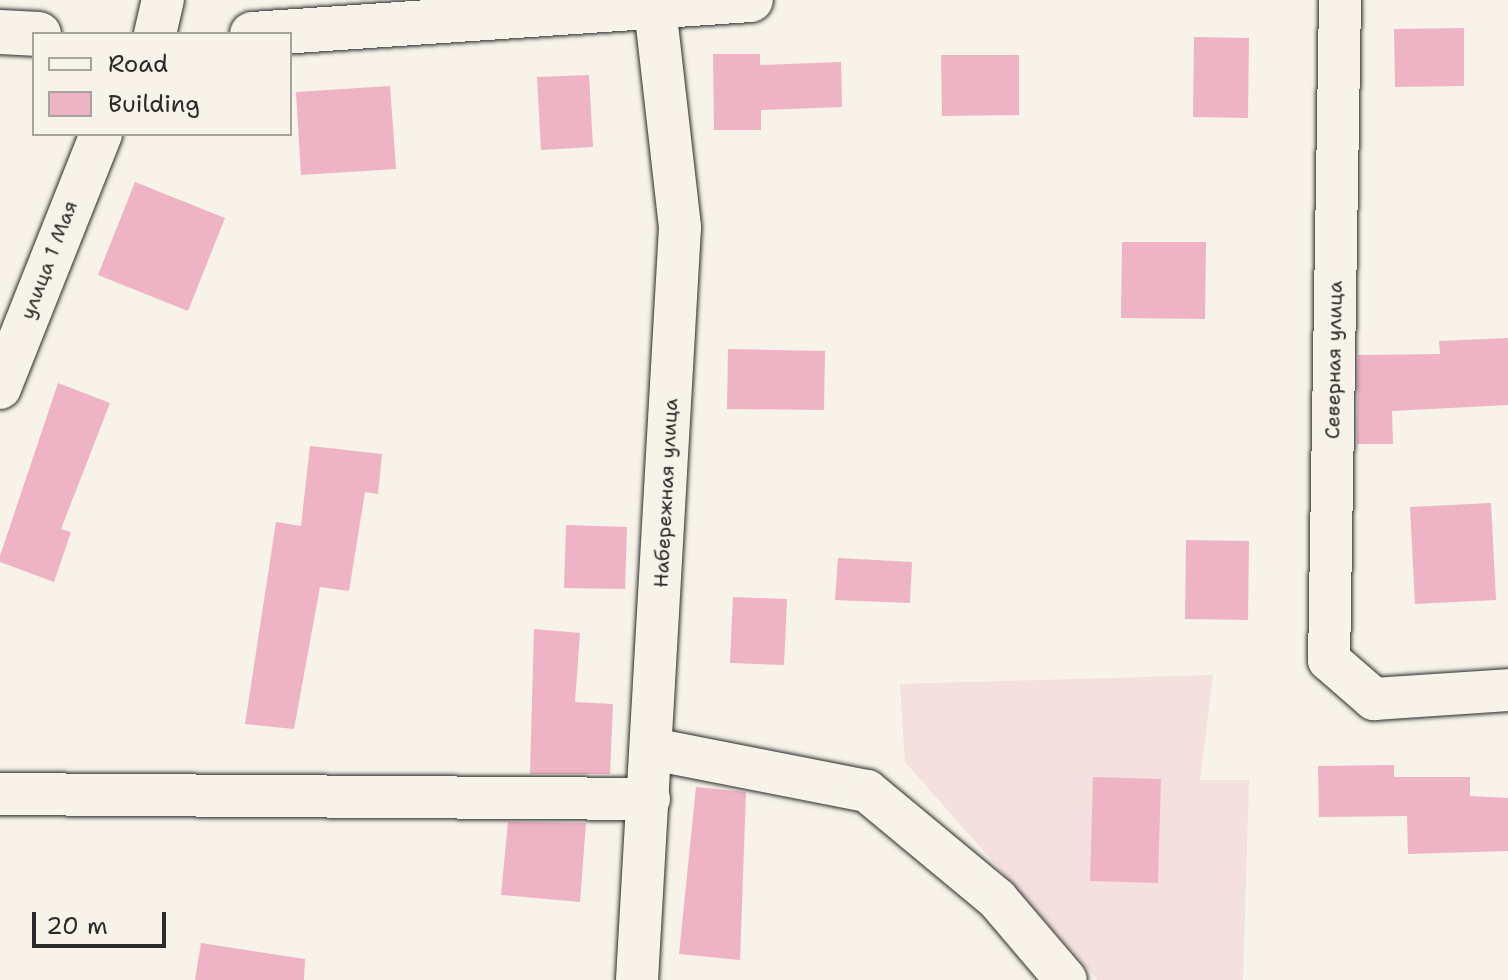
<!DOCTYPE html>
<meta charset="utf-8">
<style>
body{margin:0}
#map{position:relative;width:1508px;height:980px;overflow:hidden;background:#f7f3e8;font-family:"Shantell Sans",sans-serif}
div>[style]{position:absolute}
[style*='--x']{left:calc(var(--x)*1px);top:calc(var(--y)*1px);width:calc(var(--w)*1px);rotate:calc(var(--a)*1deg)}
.built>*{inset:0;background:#f4e0de}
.building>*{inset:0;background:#eeb4c5}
.roads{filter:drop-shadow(0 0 2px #2b2b2b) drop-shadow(0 0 2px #2b2b2b)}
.street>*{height:42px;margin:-21px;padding:0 21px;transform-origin:21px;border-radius:21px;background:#f7f3e8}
.secondary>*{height:44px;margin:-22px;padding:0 22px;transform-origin:22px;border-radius:22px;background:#f7f3e8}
span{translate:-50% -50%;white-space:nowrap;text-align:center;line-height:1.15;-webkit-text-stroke:6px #f7f3e8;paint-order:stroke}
.street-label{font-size:20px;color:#2b2b2b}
.legend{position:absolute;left:32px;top:32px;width:260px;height:104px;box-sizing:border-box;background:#f7f3e8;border:2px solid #a5a39c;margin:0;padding:10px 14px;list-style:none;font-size:24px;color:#2b2b2b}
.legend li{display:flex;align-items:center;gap:16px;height:40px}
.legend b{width:40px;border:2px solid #a5a39c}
.scale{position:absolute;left:32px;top:912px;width:134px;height:36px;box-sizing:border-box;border:4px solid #2b2b2b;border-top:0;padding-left:10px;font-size:24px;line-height:28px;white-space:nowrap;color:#2b2b2b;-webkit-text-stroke:6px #f7f3e8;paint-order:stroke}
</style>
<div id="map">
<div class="built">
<i style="clip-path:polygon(1213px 675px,1200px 780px,1249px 780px,1243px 980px,1098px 980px,905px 762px,900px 684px)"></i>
</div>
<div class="building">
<i style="clip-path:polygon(1464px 28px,1464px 86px,1395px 87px,1394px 29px)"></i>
<i style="clip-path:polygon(1194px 37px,1249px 38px,1248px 118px,1193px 117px)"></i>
<i style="clip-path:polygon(713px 54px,760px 54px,760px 65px,841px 62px,842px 107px,761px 110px,761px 130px,714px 130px)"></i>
<i style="clip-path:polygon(941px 55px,1019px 55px,1019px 115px,942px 116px)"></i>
<i style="clip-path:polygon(589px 75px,593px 147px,541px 150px,537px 77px)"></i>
<i style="clip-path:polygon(390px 86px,396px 169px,301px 175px,296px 92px)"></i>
<i style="clip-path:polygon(135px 182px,225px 218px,188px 311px,98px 275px)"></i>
<i style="clip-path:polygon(1122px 242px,1206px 242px,1205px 319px,1121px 318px)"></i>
<i style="clip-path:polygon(1508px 338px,1508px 405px,1392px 411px,1393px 444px,1357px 444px,1358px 355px,1440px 354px,1439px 341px)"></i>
<i style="clip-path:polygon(728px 349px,825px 351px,824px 410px,727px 409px)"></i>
<i style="clip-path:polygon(58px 383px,110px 403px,61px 529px,71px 532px,54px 582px,0 562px,0 556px)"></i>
<i style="clip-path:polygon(310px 446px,382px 454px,378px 494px,365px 492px,349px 591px,320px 587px,294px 729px,245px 724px,276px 522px,301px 526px)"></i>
<i style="clip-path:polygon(1491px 503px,1496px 600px,1415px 604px,1410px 507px)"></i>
<i style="clip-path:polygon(566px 525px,627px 527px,625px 589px,564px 588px)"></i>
<i style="clip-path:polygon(1186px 540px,1249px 541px,1248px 620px,1185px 619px)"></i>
<i style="clip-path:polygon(838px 558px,912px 562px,910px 603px,835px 600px)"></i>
<i style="clip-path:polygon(733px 597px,787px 599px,784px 665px,730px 663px)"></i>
<i style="clip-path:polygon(534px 629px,580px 633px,575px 702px,613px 704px,610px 774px,530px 774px)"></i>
<i style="clip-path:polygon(1394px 765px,1394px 777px,1470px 777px,1470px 796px,1508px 798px,1508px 851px,1408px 854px,1407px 816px,1319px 817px,1318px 766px)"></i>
<i style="clip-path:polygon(1093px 777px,1161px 779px,1158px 883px,1090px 881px)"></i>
<i style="clip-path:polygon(696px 787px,746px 792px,740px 960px,679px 954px)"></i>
<i style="clip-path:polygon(508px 822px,586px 823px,580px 902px,501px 895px)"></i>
<i style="clip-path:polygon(201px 943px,305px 959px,304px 980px,195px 980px)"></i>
</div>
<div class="roads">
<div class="street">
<i style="--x:1340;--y:0;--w:660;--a:90.95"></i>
<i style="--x:1329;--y:660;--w:60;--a:40.9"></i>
<i style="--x:1374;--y:699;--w:134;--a:-3.8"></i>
<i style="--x:155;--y:34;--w:35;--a:-77"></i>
<i style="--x:0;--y:388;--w:273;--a:-68.3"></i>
<i style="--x:652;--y:749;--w:219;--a:11.1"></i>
<i style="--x:867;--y:791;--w:169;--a:39.7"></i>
<i style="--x:997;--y:899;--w:106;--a:49.6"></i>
<i style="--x:0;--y:794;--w:649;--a:0.44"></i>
<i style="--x:637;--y:980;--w:754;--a:-86.73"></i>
<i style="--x:680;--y:227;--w:221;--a:-96.5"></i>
</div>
<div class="secondary">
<i style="--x:0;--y:32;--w:39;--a:3"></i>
<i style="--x:252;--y:34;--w:500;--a:-3.9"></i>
</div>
</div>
<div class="street-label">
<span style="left:49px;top:260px;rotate:-69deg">улица 1 Мая</span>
<span style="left:1334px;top:360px;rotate:-89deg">Северная улица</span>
<span style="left:666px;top:493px;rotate:-87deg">Набережная улица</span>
</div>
<ul class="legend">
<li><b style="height:10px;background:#f7f3e8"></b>Road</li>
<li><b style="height:22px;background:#eeb4c5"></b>Building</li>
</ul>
<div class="scale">20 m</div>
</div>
